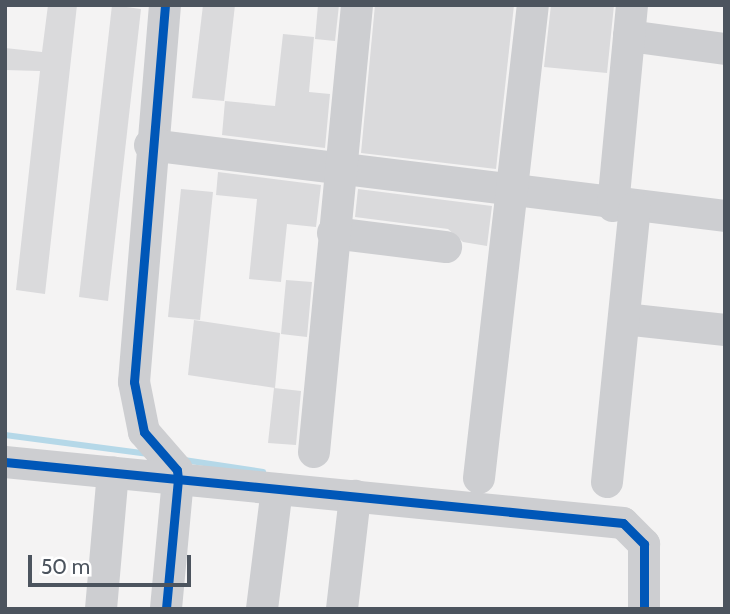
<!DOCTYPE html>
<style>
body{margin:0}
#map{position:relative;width:730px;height:614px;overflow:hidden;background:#f4f3f3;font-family:Cabin,sans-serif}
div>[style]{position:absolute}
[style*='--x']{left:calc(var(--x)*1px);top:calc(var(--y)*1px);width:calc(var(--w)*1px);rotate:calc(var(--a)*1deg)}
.stream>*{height:6px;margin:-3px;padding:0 3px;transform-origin:3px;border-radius:3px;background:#b5d8e8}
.building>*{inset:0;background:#dadadc}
.minor>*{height:32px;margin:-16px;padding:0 16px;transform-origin:16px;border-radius:16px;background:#cdced1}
.cycleway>*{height:9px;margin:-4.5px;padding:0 4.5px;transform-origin:4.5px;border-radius:4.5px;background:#0057b8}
span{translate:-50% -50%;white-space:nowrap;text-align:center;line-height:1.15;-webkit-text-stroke:5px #fff;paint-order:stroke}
.frame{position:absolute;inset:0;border:7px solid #4c545e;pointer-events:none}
.scale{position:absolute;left:28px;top:555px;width:163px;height:32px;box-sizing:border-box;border:4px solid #4c545e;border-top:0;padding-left:9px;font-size:21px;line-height:24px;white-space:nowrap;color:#4c545e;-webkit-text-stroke:5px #fff;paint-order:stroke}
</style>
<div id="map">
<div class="stream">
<i style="--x:5;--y:435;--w:145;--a:7.5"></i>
<i style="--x:184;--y:460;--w:80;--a:8.6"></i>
</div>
<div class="building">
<i style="clip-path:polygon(48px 5px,77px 5px,45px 294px,16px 290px,40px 71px,5px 70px,5px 48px,42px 52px)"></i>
<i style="clip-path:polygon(112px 5px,141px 9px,108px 301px,79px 297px)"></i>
<i style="clip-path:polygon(203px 5px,235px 5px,224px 101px,192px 98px)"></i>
<i style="clip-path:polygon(318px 5px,339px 5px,335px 41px,315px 39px)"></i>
<i style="clip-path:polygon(375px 5px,514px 5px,496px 169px,361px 153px)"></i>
<i style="clip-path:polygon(551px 5px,614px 5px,607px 73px,544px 67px)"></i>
<i style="clip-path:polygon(283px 34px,314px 37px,309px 92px,330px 94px,325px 148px,222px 135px,225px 101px,275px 106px)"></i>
<i style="clip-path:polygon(218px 172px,321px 185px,316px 227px,287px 224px,281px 282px,249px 279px,257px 199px,216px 195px)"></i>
<i style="clip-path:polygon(181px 189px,213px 192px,200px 320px,168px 317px)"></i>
<i style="clip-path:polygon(358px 189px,492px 206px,487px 246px,463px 242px,448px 229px,355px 217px)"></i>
<i style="clip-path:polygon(286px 280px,312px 282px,307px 337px,281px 334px)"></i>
<i style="clip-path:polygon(194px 320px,280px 333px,275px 388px,188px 375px)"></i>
<i style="clip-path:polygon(274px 388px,301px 391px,296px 445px,268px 443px)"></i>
</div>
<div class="minor">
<i style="--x:165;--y:5;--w:378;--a:94.7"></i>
<i style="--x:134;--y:382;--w:51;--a:78.7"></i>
<i style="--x:144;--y:432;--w:50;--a:49"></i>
<i style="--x:177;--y:470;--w:9;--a:84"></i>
<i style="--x:178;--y:479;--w:131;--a:95.3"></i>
<i style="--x:629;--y:36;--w:97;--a:7.7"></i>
<i style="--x:150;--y:145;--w:579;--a:7.04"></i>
<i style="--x:613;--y:206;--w:202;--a:-84.6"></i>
<i style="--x:333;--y:233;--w:114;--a:7.1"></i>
<i style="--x:624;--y:319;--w:102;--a:6.2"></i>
<i style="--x:314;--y:452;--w:449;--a:-84.5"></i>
<i style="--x:5;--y:462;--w:621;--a:5.64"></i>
<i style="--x:623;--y:523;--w:30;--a:45"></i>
<i style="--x:644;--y:544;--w:65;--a:90"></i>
<i style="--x:479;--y:478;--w:476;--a:-83.5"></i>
<i style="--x:607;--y:482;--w:276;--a:-84.2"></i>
<i style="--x:101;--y:609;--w:137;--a:-85"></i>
<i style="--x:262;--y:609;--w:121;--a:-82.9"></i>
<i style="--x:342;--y:609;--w:114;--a:-83.4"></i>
</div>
<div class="cycleway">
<i style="--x:165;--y:5;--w:378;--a:94.7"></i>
<i style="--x:134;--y:382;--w:51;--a:78.7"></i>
<i style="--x:144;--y:432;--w:50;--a:49"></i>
<i style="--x:177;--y:470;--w:9;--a:84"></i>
<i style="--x:178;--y:479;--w:131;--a:95.3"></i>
<i style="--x:5;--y:462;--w:621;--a:5.64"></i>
<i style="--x:623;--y:523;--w:30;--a:45"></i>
<i style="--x:644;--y:544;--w:65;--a:90"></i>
</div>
<div class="frame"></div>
<div class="scale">50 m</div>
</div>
